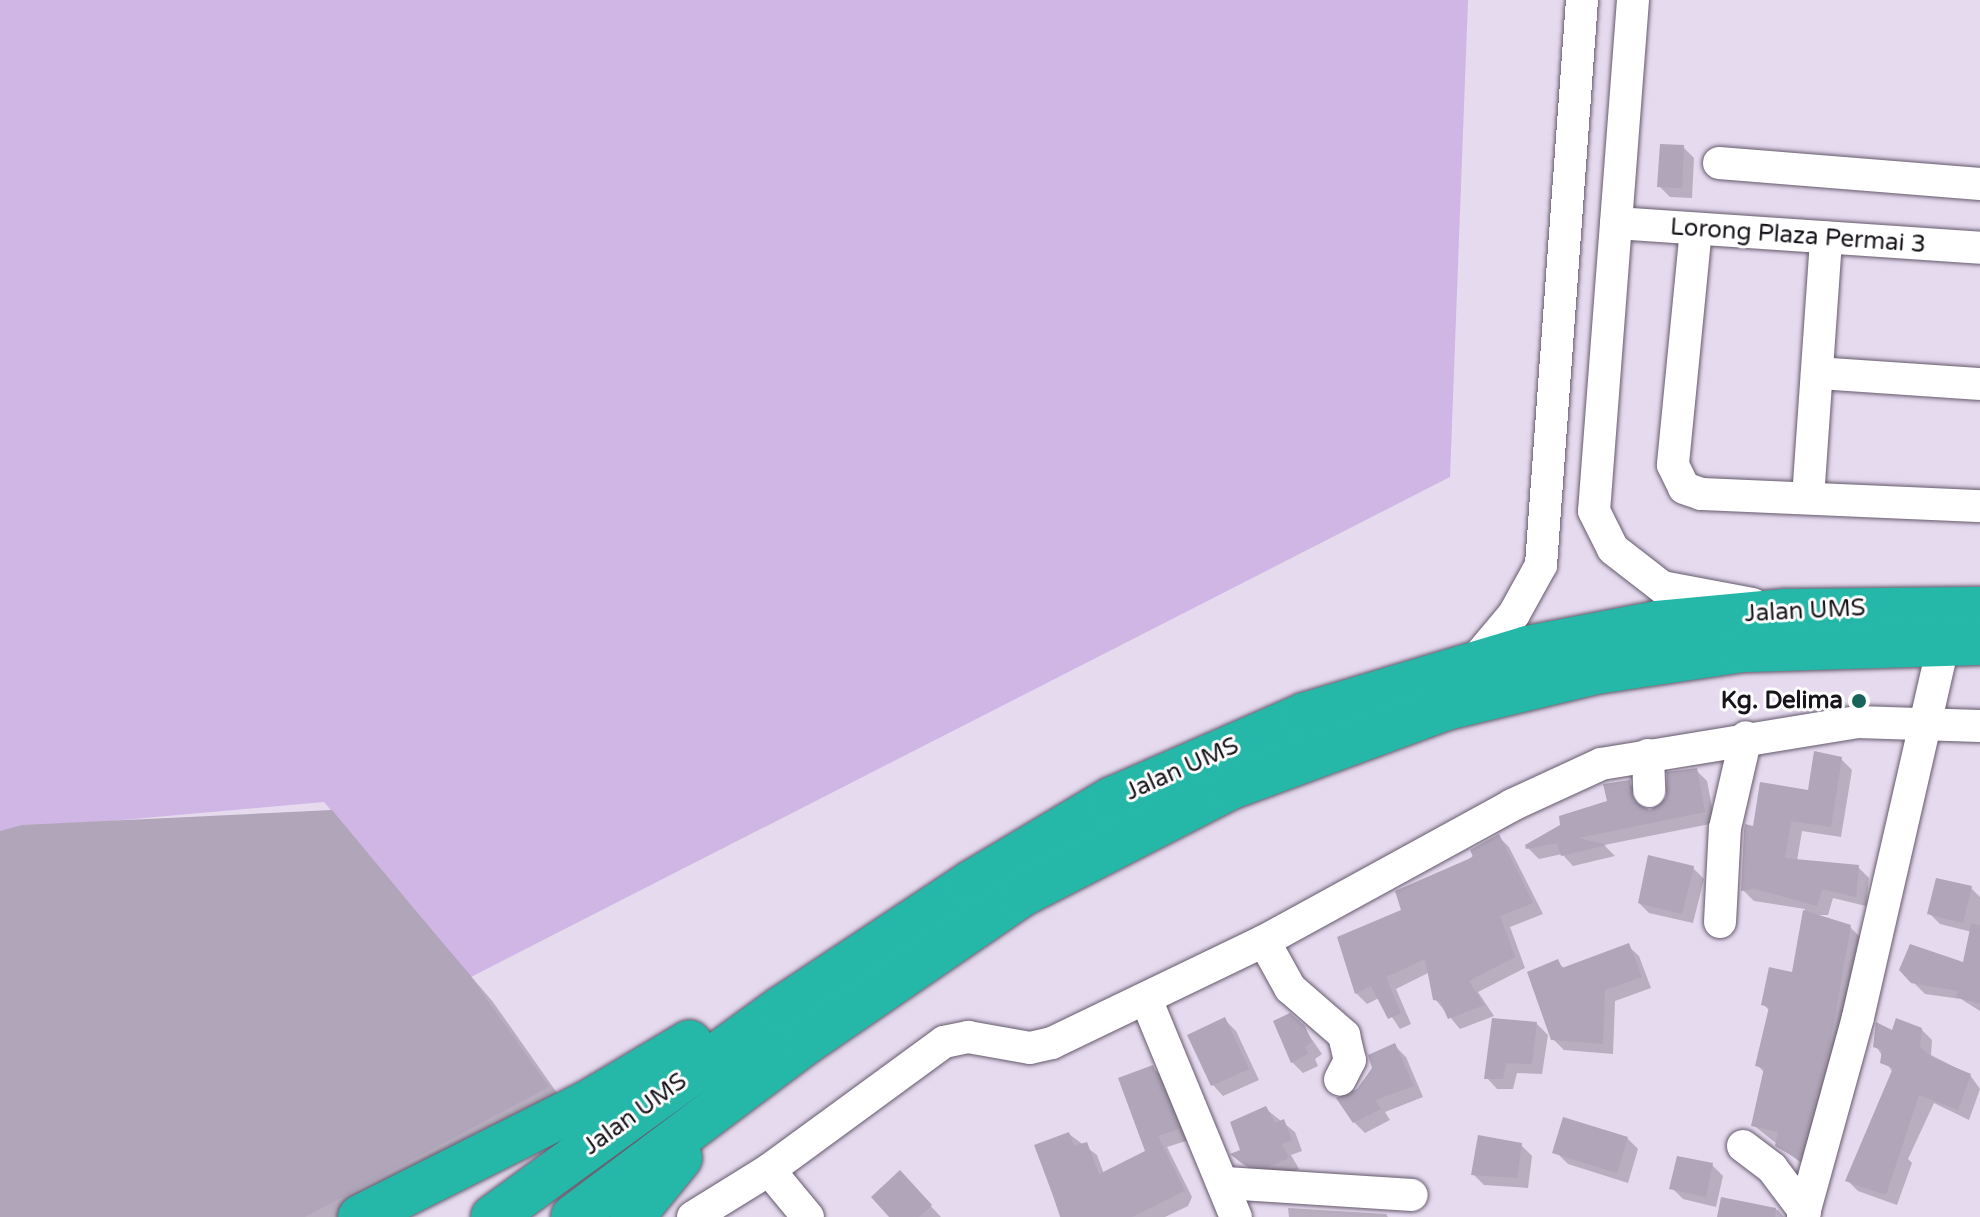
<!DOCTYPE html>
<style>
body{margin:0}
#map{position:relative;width:1980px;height:1217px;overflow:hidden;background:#e6daef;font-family:"Varela Round",sans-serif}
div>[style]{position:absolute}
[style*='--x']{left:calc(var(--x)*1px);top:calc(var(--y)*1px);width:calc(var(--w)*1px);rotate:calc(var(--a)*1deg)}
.green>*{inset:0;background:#d0b6e4}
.shadow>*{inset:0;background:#0003}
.building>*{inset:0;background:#b0a5b9}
.roads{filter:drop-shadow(0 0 2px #645a6c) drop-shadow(0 0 2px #645a6c)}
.minor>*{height:32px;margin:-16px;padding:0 16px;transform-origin:16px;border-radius:16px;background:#fff}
.highway>*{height:44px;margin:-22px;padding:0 22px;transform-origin:22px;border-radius:22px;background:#25b8a8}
.dots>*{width:22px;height:22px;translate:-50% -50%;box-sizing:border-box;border:4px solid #fff;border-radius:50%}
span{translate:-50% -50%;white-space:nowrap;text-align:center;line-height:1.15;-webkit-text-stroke:6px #fff;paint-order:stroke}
.street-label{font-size:24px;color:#18141b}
.poi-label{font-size:24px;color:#18141b;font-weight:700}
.right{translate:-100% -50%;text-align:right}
</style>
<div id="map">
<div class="green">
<i style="clip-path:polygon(0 0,1468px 0,1450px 477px,471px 977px,324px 802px,0 831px)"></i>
</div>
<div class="shadow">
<i style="clip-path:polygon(1683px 147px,1694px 158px,1692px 198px,1670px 197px,1659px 186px)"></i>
<i style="clip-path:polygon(1841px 759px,1852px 770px,1841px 837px,1802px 831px,1797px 861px,1858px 867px,1869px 878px,1866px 906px,1833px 898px,1828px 915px,1814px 915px,1850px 927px,1866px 943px,1815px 1174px,1753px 1125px,1765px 1073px,1757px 1065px,1770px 1011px,1763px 1004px,1793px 974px,1805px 909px,1754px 901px,1743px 890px,1755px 828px,1810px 792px)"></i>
<i style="clip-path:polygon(1696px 770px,1707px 781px,1715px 823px,1604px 845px,1615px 856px,1573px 866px,1562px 854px,1539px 859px,1528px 848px,1609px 802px,1629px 783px,1640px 794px,1642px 808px,1650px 812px)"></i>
<i style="clip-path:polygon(331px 812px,493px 1002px,569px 1110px,368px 1217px,0 1217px,0 833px)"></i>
<i style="clip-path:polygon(1498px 836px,1509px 847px,1543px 914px,1510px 927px,1525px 968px,1478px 992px,1494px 1016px,1460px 1029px,1435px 999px,1430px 972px,1396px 989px,1411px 1024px,1400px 1029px,1379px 998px,1367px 1004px,1356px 993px,1403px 911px)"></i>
<i style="clip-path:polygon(1693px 868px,1704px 879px,1693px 923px,1649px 913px,1638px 902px)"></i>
<i style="clip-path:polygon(1971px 888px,1980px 897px,1980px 946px,1972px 932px,1940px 924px,1929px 913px)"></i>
<i style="clip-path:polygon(1628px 946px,1639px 956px,1651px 988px,1615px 1001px,1613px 1054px,1564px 1050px,1553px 1039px,1557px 962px,1565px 969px)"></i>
<i style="clip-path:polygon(1911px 947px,1980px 969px,1980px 1011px,1961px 999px,1925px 994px,1901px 970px)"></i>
<i style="clip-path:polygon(1225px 1020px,1236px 1031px,1259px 1080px,1223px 1096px,1213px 1085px)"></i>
<i style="clip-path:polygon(1537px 1024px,1548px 1035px,1542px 1074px,1517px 1073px,1513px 1089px,1497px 1089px,1487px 1078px)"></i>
<i style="clip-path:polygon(1304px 1028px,1322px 1054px,1315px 1059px,1318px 1066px,1303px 1073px,1292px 1062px)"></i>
<i style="clip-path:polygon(1921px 1029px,1932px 1040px,1931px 1055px,1970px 1075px,1980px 1089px,1969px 1120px,1934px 1103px,1908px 1159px,1912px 1163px,1897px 1205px,1858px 1191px,1847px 1180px,1893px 1073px,1876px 1046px,1893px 1033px)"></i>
<i style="clip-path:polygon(1395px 1046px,1406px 1057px,1423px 1097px,1385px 1112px,1390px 1120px,1365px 1133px,1354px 1122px,1358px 1091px)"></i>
<i style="clip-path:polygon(1152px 1067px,1163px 1078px,1189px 1140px,1167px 1147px,1192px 1197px,1188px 1206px,1165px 1217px,1060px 1217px,1037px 1146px,1069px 1134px,1097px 1155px,1104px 1174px,1148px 1152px)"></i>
<i style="clip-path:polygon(1266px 1109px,1295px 1132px,1302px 1151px,1291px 1155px,1299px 1169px,1280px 1177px,1257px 1175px,1244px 1164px,1243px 1151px)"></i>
<i style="clip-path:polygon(1627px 1138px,1638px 1149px,1628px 1183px,1568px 1164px,1557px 1153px)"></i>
<i style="clip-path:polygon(1521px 1145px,1532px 1156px,1528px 1188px,1484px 1185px,1473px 1174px)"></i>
<i style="clip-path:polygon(1712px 1165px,1723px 1176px,1716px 1207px,1683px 1199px,1672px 1188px)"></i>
<i style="clip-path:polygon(910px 1184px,941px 1217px,892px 1217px)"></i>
<i style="clip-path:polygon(1722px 1199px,1778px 1210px,1784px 1217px,1719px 1217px)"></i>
<i style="clip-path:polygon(1288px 1208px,1386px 1214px,1388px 1217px,1289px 1217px)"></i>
</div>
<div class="building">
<i style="clip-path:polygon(1660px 144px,1684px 145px,1682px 188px,1657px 187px)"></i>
<i style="clip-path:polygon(1814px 751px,1842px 757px,1831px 827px,1791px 821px,1785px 858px,1859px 865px,1856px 897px,1822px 889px,1817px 906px,1755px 889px,1741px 891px,1744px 831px,1745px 824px,1753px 826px,1760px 782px,1808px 790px)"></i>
<i style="clip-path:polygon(1697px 768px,1705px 812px,1578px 838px,1607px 845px,1561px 856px,1557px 843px,1526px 849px,1525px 845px,1560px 825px,1559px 816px,1607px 801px,1603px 784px,1630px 780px,1633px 802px,1650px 810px,1666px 799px,1667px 772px)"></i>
<i style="clip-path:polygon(332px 810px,471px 977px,549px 1087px,305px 1217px,0 1217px,0 831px,22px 825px)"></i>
<i style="clip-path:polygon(1499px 834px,1533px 903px,1500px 916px,1515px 957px,1469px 981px,1484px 1005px,1448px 1019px,1440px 1001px,1433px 1000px,1425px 959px,1386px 977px,1401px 1013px,1388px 1019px,1371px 986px,1355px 994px,1337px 937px,1401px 910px,1395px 891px,1473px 857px,1470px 850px)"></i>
<i style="clip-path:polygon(1648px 855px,1694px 866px,1682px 914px,1638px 903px)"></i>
<i style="clip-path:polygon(1936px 878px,1972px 886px,1963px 923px,1927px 914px)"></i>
<i style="clip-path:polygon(1803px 910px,1851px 925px,1829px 1050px,1799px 1160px,1775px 1146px,1778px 1132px,1751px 1126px,1764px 1068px,1755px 1066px,1769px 1007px,1761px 1005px,1769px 967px,1792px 972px)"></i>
<i style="clip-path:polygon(1971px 924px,1980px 925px,1980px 1004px,1956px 997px,1958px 991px,1911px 983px,1899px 970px,1910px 944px,1963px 962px)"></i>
<i style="clip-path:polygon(1629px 943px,1642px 977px,1605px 990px,1603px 1044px,1551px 1040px,1527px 972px,1558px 959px,1562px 968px)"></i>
<i style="clip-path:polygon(1290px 1013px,1305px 1026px,1312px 1042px,1305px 1047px,1308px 1054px,1291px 1063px,1273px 1021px)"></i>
<i style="clip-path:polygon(1225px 1017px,1249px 1069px,1211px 1086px,1187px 1035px)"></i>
<i style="clip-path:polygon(1492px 1018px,1537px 1022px,1532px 1064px,1506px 1063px,1503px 1079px,1484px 1079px)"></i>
<i style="clip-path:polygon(1896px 1018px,1922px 1028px,1920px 1047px,1933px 1058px,1971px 1074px,1958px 1110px,1919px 1095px,1886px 1195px,1845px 1181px,1893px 1068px,1880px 1063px,1882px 1050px,1873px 1047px,1876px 1022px,1892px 1030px)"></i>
<i style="clip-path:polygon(1395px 1043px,1414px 1086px,1375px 1100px,1381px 1109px,1353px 1123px,1336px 1098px,1357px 1089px,1372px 1068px,1368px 1055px)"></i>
<i style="clip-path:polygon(1153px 1065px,1179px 1129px,1158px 1136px,1185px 1191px,1132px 1217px,1061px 1217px,1034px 1145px,1069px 1132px,1074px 1146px,1087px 1142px,1099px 1174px,1145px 1151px,1118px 1078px)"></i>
<i style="clip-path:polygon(1266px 1106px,1275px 1123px,1284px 1119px,1292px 1140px,1282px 1144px,1289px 1158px,1268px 1167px,1244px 1165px,1230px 1154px,1240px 1150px,1230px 1122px)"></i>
<i style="clip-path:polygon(1563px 1117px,1628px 1137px,1617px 1173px,1552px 1153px)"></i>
<i style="clip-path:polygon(1478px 1135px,1522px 1143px,1517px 1178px,1471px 1175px)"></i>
<i style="clip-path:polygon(1677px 1156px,1713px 1163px,1706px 1197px,1669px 1189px)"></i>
<i style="clip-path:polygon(900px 1170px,932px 1205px,919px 1217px,889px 1217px,871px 1197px)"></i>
<i style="clip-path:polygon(1721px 1197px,1776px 1208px,1775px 1217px,1717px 1217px)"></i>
</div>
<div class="roads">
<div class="minor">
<i style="--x:1633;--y:0;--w:512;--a:94.36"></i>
<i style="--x:1594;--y:511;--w:42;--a:63.4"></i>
<i style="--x:1613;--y:549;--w:62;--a:37.8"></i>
<i style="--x:1662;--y:587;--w:92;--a:10.7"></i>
<i style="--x:1719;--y:163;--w:262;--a:4.6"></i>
<i style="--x:1616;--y:223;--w:365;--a:3.9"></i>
<i style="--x:1696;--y:229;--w:237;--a:95.6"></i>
<i style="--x:1673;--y:465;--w:25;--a:64"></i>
<i style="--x:1684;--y:488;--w:18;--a:19"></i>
<i style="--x:1701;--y:494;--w:279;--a:2.5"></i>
<i style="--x:1817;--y:373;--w:163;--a:3.9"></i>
<i style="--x:1808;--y:498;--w:261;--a:-86"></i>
<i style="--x:1473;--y:663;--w:64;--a:-50.1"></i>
<i style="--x:1514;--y:614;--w:56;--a:-61.1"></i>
<i style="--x:1541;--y:565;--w:566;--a:-85.85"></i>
<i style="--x:1648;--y:755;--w:36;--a:88"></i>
<i style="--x:1720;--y:922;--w:94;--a:-87"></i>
<i style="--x:1725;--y:828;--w:93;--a:-77"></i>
<i style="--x:1264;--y:941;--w:54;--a:61"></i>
<i style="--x:1290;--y:988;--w:72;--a:41"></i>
<i style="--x:1344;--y:1035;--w:26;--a:77"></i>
<i style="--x:1350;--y:1060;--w:22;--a:117"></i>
<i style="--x:1146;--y:999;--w:236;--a:67.6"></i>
<i style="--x:1743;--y:1146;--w:36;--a:37"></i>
<i style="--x:1772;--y:1168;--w:55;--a:53.1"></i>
<i style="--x:769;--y:1170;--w:61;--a:50.3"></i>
<i style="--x:1226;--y:1183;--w:186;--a:3.7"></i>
<i style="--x:693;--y:1217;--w:89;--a:-31.7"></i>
<i style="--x:769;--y:1170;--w:217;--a:-36.2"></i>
<i style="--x:944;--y:1042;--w:25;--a:-12"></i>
<i style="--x:968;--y:1037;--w:63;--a:10.1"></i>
<i style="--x:1030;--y:1048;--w:23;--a:-13"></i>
<i style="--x:1052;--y:1043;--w:235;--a:-25.7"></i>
<i style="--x:1264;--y:941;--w:283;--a:-28.7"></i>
<i style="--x:1512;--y:805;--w:98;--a:-24.7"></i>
<i style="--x:1601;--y:764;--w:259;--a:-9.3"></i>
<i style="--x:1857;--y:722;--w:123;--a:1.9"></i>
<i style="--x:1803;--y:1217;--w:207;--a:-74.6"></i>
<i style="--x:1858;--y:1017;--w:385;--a:-77.1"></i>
</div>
<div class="highway">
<i style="--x:360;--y:1217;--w:256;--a:-26.7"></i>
<i style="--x:589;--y:1102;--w:117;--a:-30.7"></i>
<i style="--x:493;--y:1217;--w:357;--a:-35.9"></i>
<i style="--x:782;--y:1008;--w:227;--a:-33.5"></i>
<i style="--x:971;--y:883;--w:164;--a:-30.8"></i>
<i style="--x:1112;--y:799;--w:210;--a:-23.6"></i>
<i style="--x:1304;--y:715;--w:233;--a:-16.7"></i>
<i style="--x:1527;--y:648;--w:132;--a:-10.9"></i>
<i style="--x:1657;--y:623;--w:129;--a:-5.4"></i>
<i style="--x:1785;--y:611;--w:195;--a:-0.6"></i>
<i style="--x:573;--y:1217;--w:290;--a:-36.9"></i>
<i style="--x:805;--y:1043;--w:264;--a:-34.4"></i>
<i style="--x:1023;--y:894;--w:232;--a:-27.2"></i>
<i style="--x:1229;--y:788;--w:231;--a:-20.2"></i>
<i style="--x:1446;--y:708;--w:154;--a:-13.5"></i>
<i style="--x:1596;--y:672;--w:150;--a:-8.5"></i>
<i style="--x:1744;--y:650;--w:236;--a:-1.7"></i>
<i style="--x:632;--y:1217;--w:76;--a:-50.9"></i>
</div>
</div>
<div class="dots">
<i style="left:1859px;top:701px;background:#18635a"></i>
</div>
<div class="street-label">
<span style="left:1798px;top:236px;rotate:4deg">Lorong Plaza Permai 3</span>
<span style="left:1805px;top:611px;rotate:-3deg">Jalan UMS</span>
<span style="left:1182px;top:769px;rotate:-24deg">Jalan UMS</span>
<span style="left:635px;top:1114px;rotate:-36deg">Jalan UMS</span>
</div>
<div class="poi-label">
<span class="right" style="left:1843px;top:701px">Kg. Delima</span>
</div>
</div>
